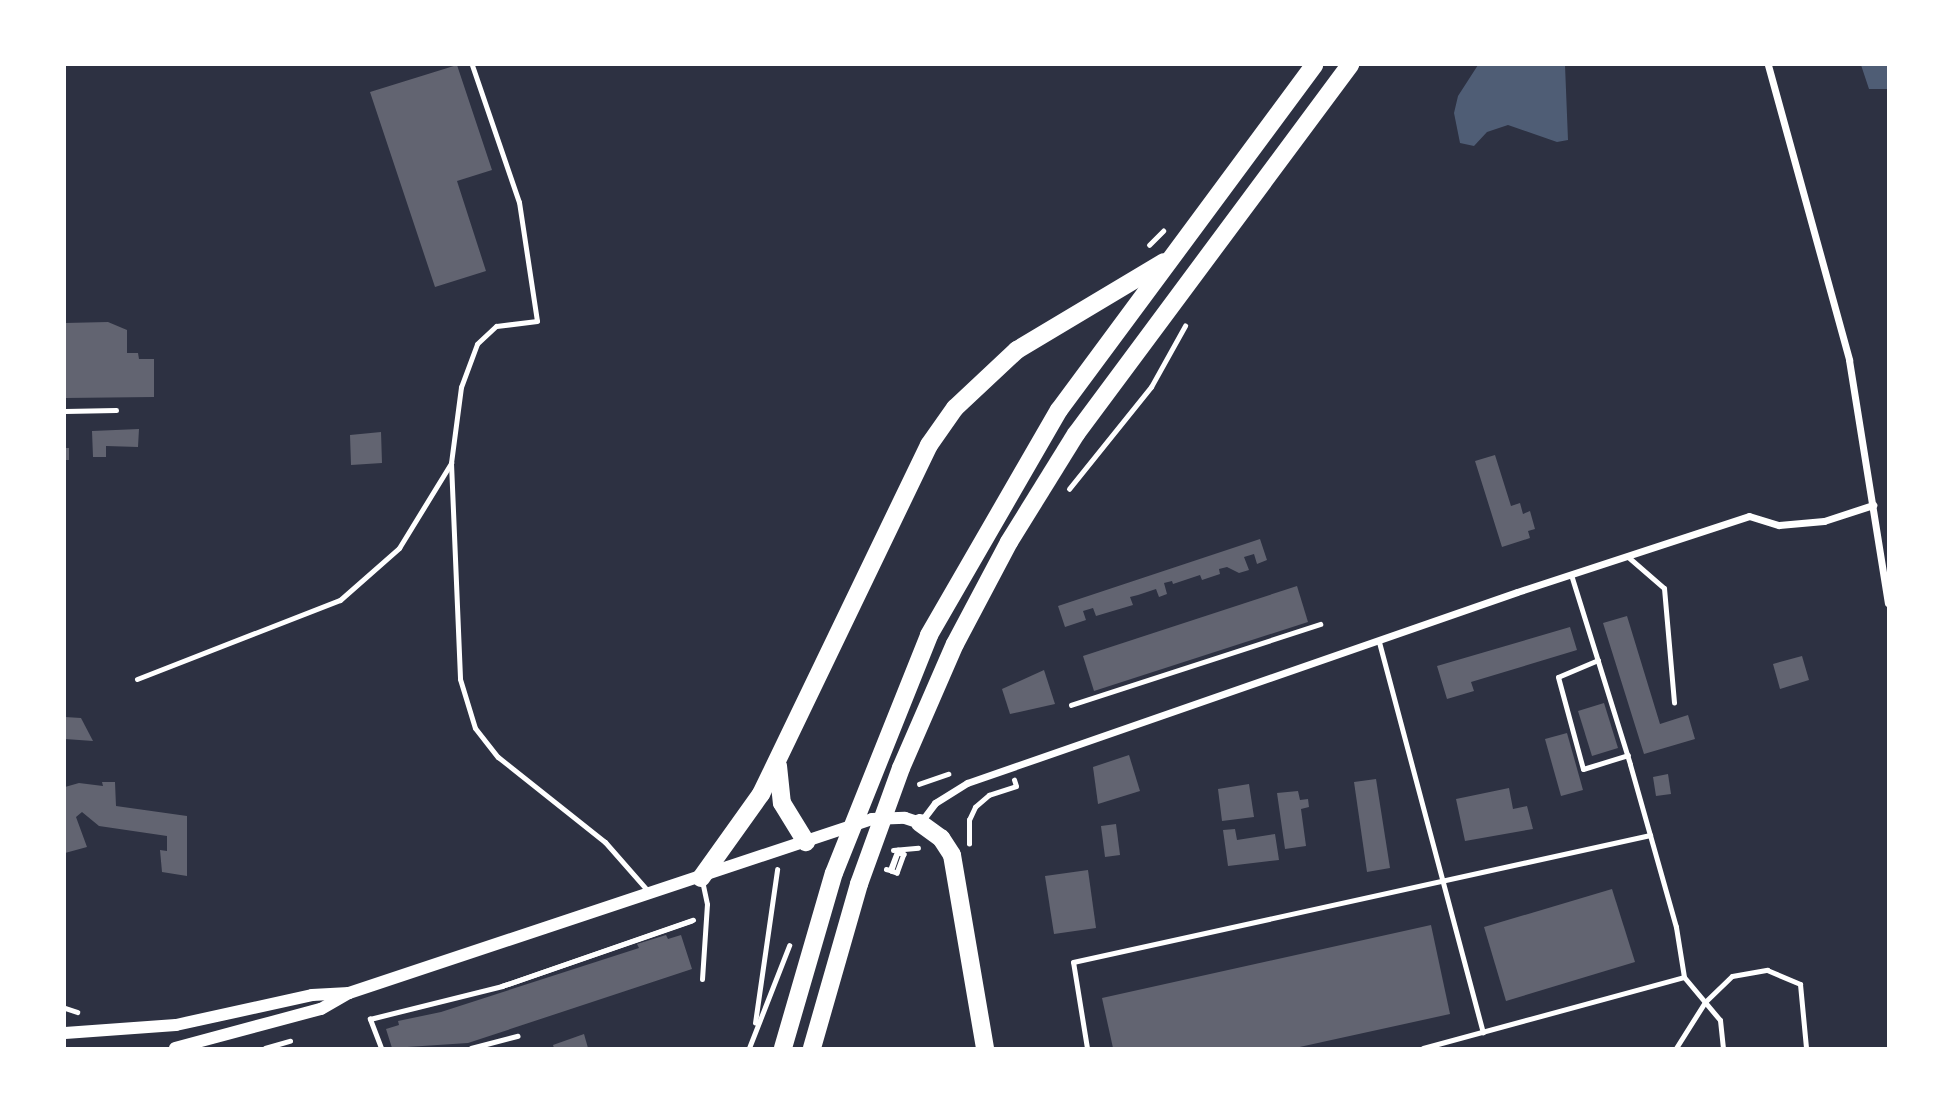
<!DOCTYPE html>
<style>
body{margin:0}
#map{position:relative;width:1953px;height:1113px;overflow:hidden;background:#2d3142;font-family:Bitter,serif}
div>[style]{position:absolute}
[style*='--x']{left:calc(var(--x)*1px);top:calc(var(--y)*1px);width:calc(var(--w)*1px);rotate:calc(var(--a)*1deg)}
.water>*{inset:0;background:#4f5d75}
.building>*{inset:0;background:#626471}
.path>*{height:4.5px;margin:-2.25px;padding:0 2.25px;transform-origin:2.25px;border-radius:2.25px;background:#fff}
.service>*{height:5px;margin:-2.5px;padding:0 2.5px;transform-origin:2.5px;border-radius:2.5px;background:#fff}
.minor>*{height:7px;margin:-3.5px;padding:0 3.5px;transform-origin:3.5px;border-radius:3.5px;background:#fff}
.tertiary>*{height:12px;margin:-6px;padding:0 6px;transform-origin:6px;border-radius:6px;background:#fff}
.primary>*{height:18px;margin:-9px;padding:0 9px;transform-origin:9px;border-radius:9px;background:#fff}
span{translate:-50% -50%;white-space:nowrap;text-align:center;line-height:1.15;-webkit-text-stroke:6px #fff;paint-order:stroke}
.frame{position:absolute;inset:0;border:66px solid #fff;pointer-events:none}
</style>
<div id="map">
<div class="water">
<i style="clip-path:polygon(1478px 65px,1565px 65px,1568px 140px,1557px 142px,1508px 125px,1487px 132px,1474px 146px,1460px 143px,1454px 113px,1458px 96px)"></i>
<i style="clip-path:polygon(1861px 65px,1888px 65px,1888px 89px,1869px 89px)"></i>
</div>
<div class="building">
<i style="clip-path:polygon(457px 65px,492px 170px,457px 181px,486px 271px,435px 287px,370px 92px)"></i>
<i style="clip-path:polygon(108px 322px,127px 330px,127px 353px,138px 353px,139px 359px,154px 359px,154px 397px,65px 398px,65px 323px)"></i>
<i style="clip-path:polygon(139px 429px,138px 447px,106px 446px,106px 457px,93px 457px,92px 431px)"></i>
<i style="clip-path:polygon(381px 432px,382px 463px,351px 465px,350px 435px)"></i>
<i style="clip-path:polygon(65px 448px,69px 448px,69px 460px,65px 460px)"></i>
<i style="clip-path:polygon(1495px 455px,1511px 506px,1520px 503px,1523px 514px,1530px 511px,1535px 529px,1528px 531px,1530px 538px,1502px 547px,1475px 461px)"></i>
<i style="clip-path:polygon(1260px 539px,1267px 560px,1257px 564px,1254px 554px,1244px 557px,1249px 570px,1239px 573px,1227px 567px,1219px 569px,1220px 574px,1202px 580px,1200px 575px,1173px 584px,1172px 581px,1164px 583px,1167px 594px,1159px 597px,1156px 589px,1138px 595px,1130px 597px,1133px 605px,1096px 616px,1093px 608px,1083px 611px,1086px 620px,1065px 627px,1058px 606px)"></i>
<i style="clip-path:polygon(1297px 586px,1308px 622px,1094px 691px,1083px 656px)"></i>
<i style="clip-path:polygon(1627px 616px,1660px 724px,1688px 715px,1695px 739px,1644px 754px,1603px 623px)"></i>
<i style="clip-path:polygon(1570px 627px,1577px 650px,1471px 682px,1474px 691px,1447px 699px,1437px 666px)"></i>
<i style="clip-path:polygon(1802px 656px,1809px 680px,1780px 689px,1773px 664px)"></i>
<i style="clip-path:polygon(1044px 670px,1055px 704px,1010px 714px,1002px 689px)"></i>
<i style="clip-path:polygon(1604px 703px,1618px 748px,1592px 756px,1578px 711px)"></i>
<i style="clip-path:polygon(65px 717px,81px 718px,93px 741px,65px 739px)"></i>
<i style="clip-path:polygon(1567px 733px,1583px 790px,1561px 796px,1545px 739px)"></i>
<i style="clip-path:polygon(1129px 755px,1140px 791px,1098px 804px,1093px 767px)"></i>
<i style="clip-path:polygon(1668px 774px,1671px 794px,1656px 796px,1653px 777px)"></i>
<i style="clip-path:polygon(1376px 779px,1390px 868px,1367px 872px,1354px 782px)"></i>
<i style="clip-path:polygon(102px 782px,115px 782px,116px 806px,187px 816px,187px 876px,162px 872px,160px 850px,167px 851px,167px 836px,99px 826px,82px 812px,76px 817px,87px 847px,65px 853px,65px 787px,79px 783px,103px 786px)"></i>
<i style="clip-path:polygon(1249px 784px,1254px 817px,1222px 821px,1218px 789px)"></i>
<i style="clip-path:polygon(1509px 788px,1513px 809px,1527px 806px,1533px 829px,1465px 841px,1456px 799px)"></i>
<i style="clip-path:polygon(1298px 791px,1300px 800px,1308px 799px,1309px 807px,1301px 809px,1306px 846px,1285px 849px,1277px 793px)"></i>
<i style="clip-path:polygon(1116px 824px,1120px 855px,1105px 857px,1101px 826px)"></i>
<i style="clip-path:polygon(1235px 829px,1237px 840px,1275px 834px,1279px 860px,1228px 866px,1223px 830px)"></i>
<i style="clip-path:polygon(1088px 870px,1096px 928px,1054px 934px,1045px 876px)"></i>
<i style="clip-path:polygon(1612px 889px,1635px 962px,1506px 1001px,1484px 927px)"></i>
<i style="clip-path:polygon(1431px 925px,1450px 1014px,1295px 1048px,1113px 1048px,1102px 998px)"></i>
<i style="clip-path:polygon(666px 935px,668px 939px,681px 935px,692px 969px,468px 1043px,392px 1048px,386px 1029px,399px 1025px,398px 1021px,441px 1012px,639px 948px,637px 944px)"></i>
<i style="clip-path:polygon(584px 1034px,588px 1048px,554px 1048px,553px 1045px)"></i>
</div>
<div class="path">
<i style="--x:1149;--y:245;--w:20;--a:-45"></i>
<i style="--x:1069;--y:489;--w:131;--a:-51.2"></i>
<i style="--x:1151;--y:387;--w:70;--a:-60.9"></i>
<i style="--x:1071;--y:705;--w:262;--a:-18"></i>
<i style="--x:919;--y:784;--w:31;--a:-19"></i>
<i style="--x:969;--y:844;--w:24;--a:-90"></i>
<i style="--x:969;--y:820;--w:14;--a:-65"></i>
<i style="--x:975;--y:807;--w:18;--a:-41"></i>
<i style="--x:989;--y:795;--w:28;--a:-18"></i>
<i style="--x:1016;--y:786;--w:6;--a:-108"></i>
<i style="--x:893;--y:850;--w:25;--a:-5"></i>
<i style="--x:886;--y:869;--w:4;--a:14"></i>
<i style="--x:890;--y:870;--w:19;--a:-69"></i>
<i style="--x:897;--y:852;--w:7;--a:16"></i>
<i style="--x:904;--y:854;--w:20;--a:110"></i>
<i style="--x:897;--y:873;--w:6;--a:-162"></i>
<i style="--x:891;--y:871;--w:18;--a:-71"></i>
<i style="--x:897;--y:854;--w:4;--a:-76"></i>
<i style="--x:502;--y:986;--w:202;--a:-19.1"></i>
<i style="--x:65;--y:1008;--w:13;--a:18"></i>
<i style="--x:755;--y:1023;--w:155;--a:-81.8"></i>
<i style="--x:265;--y:1048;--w:26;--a:-16"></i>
<i style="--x:381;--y:1048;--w:31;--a:-111"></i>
<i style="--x:370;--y:1019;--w:136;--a:-14"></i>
<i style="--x:502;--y:986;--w:200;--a:-19"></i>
<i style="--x:471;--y:1048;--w:48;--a:-14.6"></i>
<i style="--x:749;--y:1048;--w:110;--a:-68.6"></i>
</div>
<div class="service">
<i style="--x:472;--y:65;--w:145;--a:71.1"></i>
<i style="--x:519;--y:202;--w:120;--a:81.4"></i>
<i style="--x:537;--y:321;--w:41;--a:173"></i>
<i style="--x:496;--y:326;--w:26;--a:137"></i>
<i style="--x:477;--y:344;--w:46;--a:110.4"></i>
<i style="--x:461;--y:387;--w:77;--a:97.5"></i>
<i style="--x:451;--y:463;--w:216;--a:87.6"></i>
<i style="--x:460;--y:679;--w:51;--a:73"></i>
<i style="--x:475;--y:728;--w:37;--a:52"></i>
<i style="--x:498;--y:757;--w:137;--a:38.5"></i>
<i style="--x:605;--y:842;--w:65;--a:48.7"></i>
<i style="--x:65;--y:411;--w:51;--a:-1.1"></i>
<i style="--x:1627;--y:556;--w:49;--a:40.9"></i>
<i style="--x:1664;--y:588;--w:115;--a:85"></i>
<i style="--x:1379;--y:642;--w:404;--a:75.1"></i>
<i style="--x:1598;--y:660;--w:43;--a:157"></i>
<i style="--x:1558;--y:677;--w:95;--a:74.8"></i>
<i style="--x:1583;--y:769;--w:47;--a:-17.3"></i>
<i style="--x:137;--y:679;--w:218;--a:-21.3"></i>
<i style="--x:340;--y:600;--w:79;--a:-41.4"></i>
<i style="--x:399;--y:548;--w:100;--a:-58.5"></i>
<i style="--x:1684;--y:977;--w:56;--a:50.1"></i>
<i style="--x:1720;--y:1020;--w:28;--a:84"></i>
<i style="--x:702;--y:979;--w:75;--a:-86.2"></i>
<i style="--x:707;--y:904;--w:24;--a:-102"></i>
<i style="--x:1087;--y:1048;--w:87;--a:-99.2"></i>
<i style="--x:1073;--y:962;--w:591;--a:-12.41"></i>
<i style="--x:1423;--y:1048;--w:270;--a:-15.2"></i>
<i style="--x:1684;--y:977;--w:51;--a:-99.1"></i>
<i style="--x:1676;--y:927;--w:169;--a:-105.8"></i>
<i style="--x:1630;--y:764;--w:199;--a:-107.3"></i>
<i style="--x:1676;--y:1048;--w:54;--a:-57.8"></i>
<i style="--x:1705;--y:1002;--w:37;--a:-44"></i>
<i style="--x:1732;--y:976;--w:36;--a:-10"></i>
<i style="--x:1767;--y:970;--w:36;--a:23"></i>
<i style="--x:1800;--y:984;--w:64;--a:84.6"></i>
</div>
<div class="minor">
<i style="--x:1768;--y:65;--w:306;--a:74.6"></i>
<i style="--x:1849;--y:360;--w:246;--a:80.9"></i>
<i style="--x:920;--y:823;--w:25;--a:-53"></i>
<i style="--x:935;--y:803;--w:38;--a:-32"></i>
<i style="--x:967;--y:783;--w:582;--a:-19.15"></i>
<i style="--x:1517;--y:592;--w:244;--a:-18.1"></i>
<i style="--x:1749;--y:516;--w:31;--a:17"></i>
<i style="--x:1779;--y:525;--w:45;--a:-5.1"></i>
<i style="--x:1824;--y:521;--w:52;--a:-18.1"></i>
</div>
<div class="tertiary">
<i style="--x:65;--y:1033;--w:111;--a:-4.1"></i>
<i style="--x:176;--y:1025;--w:139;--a:-12.4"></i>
<i style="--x:312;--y:995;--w:37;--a:-3"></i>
<i style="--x:175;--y:1048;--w:151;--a:-15"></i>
<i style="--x:321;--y:1009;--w:32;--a:-30"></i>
<i style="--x:349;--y:993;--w:551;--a:-18.4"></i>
<i style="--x:872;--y:819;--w:33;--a:-2"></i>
<i style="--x:905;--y:818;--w:16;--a:18"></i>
</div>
<div class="primary">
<i style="--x:778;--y:766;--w:37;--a:84"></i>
<i style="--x:782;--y:803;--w:46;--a:58.4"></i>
<i style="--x:920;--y:823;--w:26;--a:36"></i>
<i style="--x:941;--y:838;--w:20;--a:57"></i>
<i style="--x:952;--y:855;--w:196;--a:80.3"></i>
<i style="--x:701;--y:878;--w:103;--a:-54.5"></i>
<i style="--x:761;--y:794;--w:387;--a:-64.3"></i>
<i style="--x:929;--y:445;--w:45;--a:-54.9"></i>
<i style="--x:955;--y:408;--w:85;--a:-43.1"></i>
<i style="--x:1017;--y:350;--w:171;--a:-30.9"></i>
<i style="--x:783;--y:1048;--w:182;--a:-73.8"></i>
<i style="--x:834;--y:873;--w:256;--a:-68.2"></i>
<i style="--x:929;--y:635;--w:260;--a:-60"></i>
<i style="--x:1059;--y:410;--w:429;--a:-53.5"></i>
<i style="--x:812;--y:1048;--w:171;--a:-74"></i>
<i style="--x:859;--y:884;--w:123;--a:-70.1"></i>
<i style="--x:901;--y:768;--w:135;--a:-66.5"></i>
<i style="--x:955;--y:644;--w:115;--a:-62.1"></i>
<i style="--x:1009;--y:542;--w:127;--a:-58.2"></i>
<i style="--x:1076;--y:434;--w:460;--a:-53.4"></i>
</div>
<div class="frame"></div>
</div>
